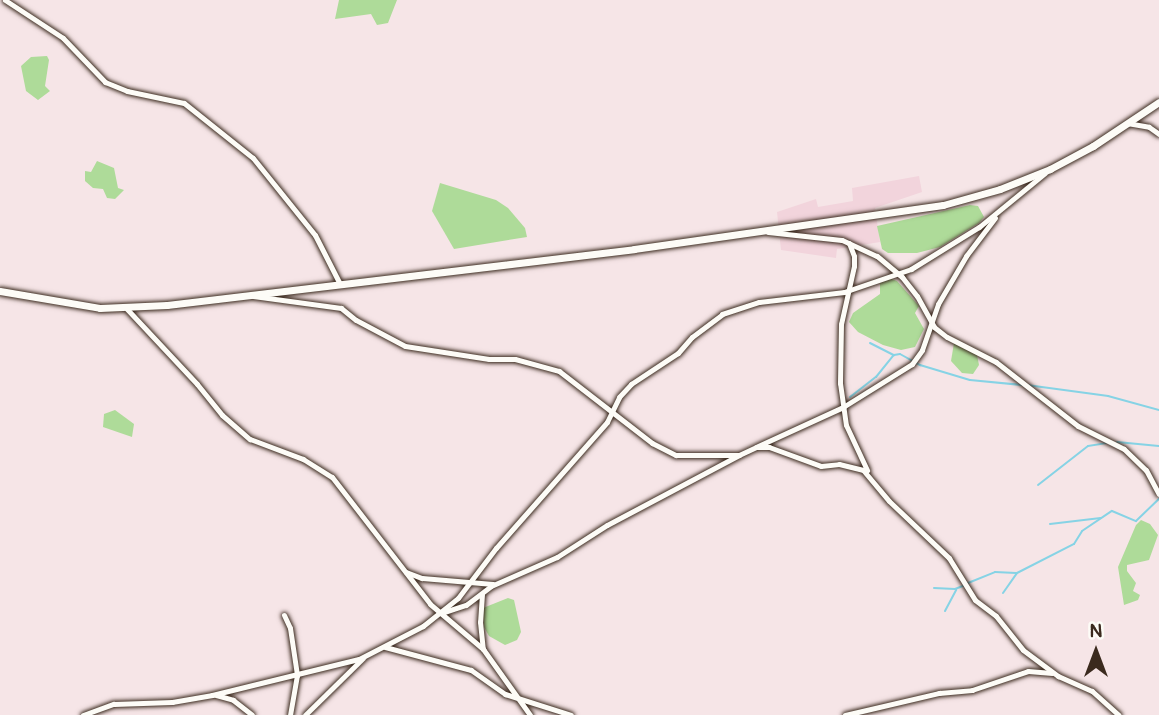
<!DOCTYPE html>
<style>
body{margin:0}
#map{position:relative;width:1159px;height:715px;overflow:hidden;background:#f6e5e7;font-family:Pangolin,sans-serif}
div>[style]{position:absolute}
[style*='--x']{left:calc(var(--x)*1px);top:calc(var(--y)*1px);width:calc(var(--w)*1px);rotate:calc(var(--a)*1deg)}
.built>*{inset:0;background:#f2d4dc}
.green>*{inset:0;background:#aedb99}
.stream>*{height:2px;margin:-1px;padding:0 1px;transform-origin:1px;border-radius:1px;background:#86d3e5}
.roads{filter:drop-shadow(0 0 2px #3b2a1e) drop-shadow(0 0 2px #3b2a1e)}
.minor>*{height:5px;margin:-2.5px;padding:0 2.5px;transform-origin:2.5px;border-radius:2.5px;background:#fdfcf7}
.tertiary>*{height:7px;margin:-3.5px;padding:0 3.5px;transform-origin:3.5px;border-radius:3.5px;background:#fdfcf7}
span{translate:-50% -50%;white-space:nowrap;text-align:center;line-height:1.15;-webkit-text-stroke:7px #fdfcf7;paint-order:stroke}
.north{position:absolute;left:1061px;top:617px;width:70px;height:70px;-webkit-text-stroke:5px #fdfcf7;paint-order:stroke;rotate:0deg;font-size:19px;font-weight:700;line-height:28px;text-align:center;color:#3b2a1e}
.north::after{content:'';display:block;margin:auto;width:24px;height:32px;background:#3b2a1e;clip-path:polygon(50% 0,100% 100%,50% 72%,0 100%)}
</style>
<div id="map">
<div class="built">
<i style="clip-path:polygon(919px 176px,922px 192px,875px 208px,880px 242px,837px 249px,836px 258px,781px 250px,777px 212px,816px 199px,818px 207px,853px 201px,852px 188px)"></i>
</div>
<div class="green">
<i style="clip-path:polygon(339px 0,397px 0,388px 23px,377px 25px,371px 14px,335px 19px)"></i>
<i style="clip-path:polygon(47px 56px,49px 60px,45px 86px,50px 91px,38px 100px,26px 91px,21px 66px,31px 57px)"></i>
<i style="clip-path:polygon(97px 161px,114px 168px,118px 188px,124px 190px,115px 199px,107px 198px,103px 189px,93px 188px,85px 181px,85px 171px,91px 172px)"></i>
<i style="clip-path:polygon(440px 183px,496px 200px,508px 208px,525px 228px,527px 237px,454px 249px,432px 211px)"></i>
<i style="clip-path:polygon(970px 205px,978px 206px,984px 217px,979px 223px,940px 247px,917px 253px,888px 253px,882px 249px,877px 226px)"></i>
<i style="clip-path:polygon(889px 278px,897px 281px,919px 306px,915px 313px,924px 329px,915px 347px,901px 350px,883px 345px,858px 332px,849px 322px,853px 313px,880px 294px,880px 281px)"></i>
<i style="clip-path:polygon(954px 343px,977px 355px,979px 365px,973px 374px,962px 373px,951px 361px)"></i>
<i style="clip-path:polygon(115px 410px,134px 424px,132px 437px,103px 427px,104px 414px)"></i>
<i style="clip-path:polygon(1141px 520px,1150px 524px,1158px 535px,1149px 560px,1127px 565px,1127px 571px,1136px 583px,1133px 591px,1140px 595px,1138px 600px,1124px 605px,1118px 567px,1136px 525px)"></i>
<i style="clip-path:polygon(508px 598px,514px 600px,521px 632px,517px 640px,505px 645px,489px 636px,484px 627px,483px 608px)"></i>
</div>
<div class="stream">
<i style="--x:870;--y:343;--w:27;--a:27"></i>
<i style="--x:1027;--y:385;--w:82;--a:7.7"></i>
<i style="--x:1108;--y:396;--w:53;--a:15.4"></i>
<i style="--x:850;--y:397;--w:33;--a:-38"></i>
<i style="--x:876;--y:377;--w:28;--a:-51"></i>
<i style="--x:894;--y:355;--w:6;--a:-9"></i>
<i style="--x:900;--y:354;--w:23;--a:29"></i>
<i style="--x:920;--y:365;--w:52;--a:16.7"></i>
<i style="--x:970;--y:380;--w:52;--a:5.5"></i>
<i style="--x:1117;--y:442;--w:42;--a:5.4"></i>
<i style="--x:1038;--y:485;--w:63;--a:-38"></i>
<i style="--x:1088;--y:446;--w:20;--a:-9"></i>
<i style="--x:1050;--y:524;--w:51;--a:-6.7"></i>
<i style="--x:968;--y:583;--w:29;--a:-22"></i>
<i style="--x:995;--y:572;--w:21;--a:3"></i>
<i style="--x:934;--y:588;--w:21;--a:3"></i>
<i style="--x:955;--y:589;--w:9;--a:-21"></i>
<i style="--x:1003;--y:593;--w:24;--a:-55"></i>
<i style="--x:1017;--y:573;--w:64;--a:-27"></i>
<i style="--x:1074;--y:544;--w:15;--a:-58"></i>
<i style="--x:1082;--y:531;--w:36;--a:-34"></i>
<i style="--x:1112;--y:511;--w:26;--a:23"></i>
<i style="--x:1136;--y:521;--w:32;--a:-44"></i>
<i style="--x:945;--y:611;--w:24;--a:-62"></i>
</div>
<div class="roads">
<div class="minor">
<i style="--x:5;--y:0;--w:69;--a:33.2"></i>
<i style="--x:63;--y:38;--w:61;--a:46.3"></i>
<i style="--x:105;--y:82;--w:24;--a:22"></i>
<i style="--x:127;--y:91;--w:58;--a:11.9"></i>
<i style="--x:184;--y:103;--w:88;--a:38.6"></i>
<i style="--x:253;--y:158;--w:99;--a:51.2"></i>
<i style="--x:315;--y:235;--w:55;--a:63"></i>
<i style="--x:1127;--y:123;--w:22;--a:10"></i>
<i style="--x:1149;--y:127;--w:12;--a:35"></i>
<i style="--x:768;--y:232;--w:74;--a:6.2"></i>
<i style="--x:842;--y:240;--w:38;--a:25"></i>
<i style="--x:877;--y:256;--w:33;--a:40"></i>
<i style="--x:902;--y:277;--w:24;--a:52"></i>
<i style="--x:917;--y:296;--w:35;--a:61"></i>
<i style="--x:934;--y:327;--w:16;--a:38"></i>
<i style="--x:947;--y:337;--w:55;--a:27"></i>
<i style="--x:996;--y:362;--w:104;--a:38"></i>
<i style="--x:1078;--y:426;--w:51;--a:26.6"></i>
<i style="--x:1124;--y:449;--w:30;--a:44"></i>
<i style="--x:1146;--y:470;--w:27;--a:62"></i>
<i style="--x:849;--y:243;--w:14;--a:69"></i>
<i style="--x:854;--y:256;--w:10;--a:90"></i>
<i style="--x:854;--y:266;--w:59;--a:102.6"></i>
<i style="--x:841;--y:324;--w:59;--a:91"></i>
<i style="--x:840;--y:383;--w:42;--a:81.9"></i>
<i style="--x:846;--y:425;--w:50;--a:65"></i>
<i style="--x:253;--y:296;--w:89;--a:7.8"></i>
<i style="--x:341;--y:308;--w:19;--a:39"></i>
<i style="--x:356;--y:320;--w:55;--a:28"></i>
<i style="--x:405;--y:346;--w:85;--a:8.8"></i>
<i style="--x:489;--y:359;--w:26;--a:0"></i>
<i style="--x:515;--y:359;--w:46;--a:15.3"></i>
<i style="--x:559;--y:371;--w:118;--a:37.7"></i>
<i style="--x:652;--y:443;--w:27;--a:27"></i>
<i style="--x:676;--y:455;--w:63;--a:0"></i>
<i style="--x:739;--y:455;--w:19;--a:-25"></i>
<i style="--x:756;--y:447;--w:13;--a:0"></i>
<i style="--x:769;--y:447;--w:55;--a:20.1"></i>
<i style="--x:821;--y:466;--w:18;--a:-6"></i>
<i style="--x:839;--y:464;--w:25;--a:14"></i>
<i style="--x:863;--y:470;--w:40;--a:50"></i>
<i style="--x:889;--y:501;--w:83;--a:43.5"></i>
<i style="--x:949;--y:558;--w:49;--a:58.2"></i>
<i style="--x:975;--y:600;--w:26;--a:37"></i>
<i style="--x:996;--y:616;--w:43;--a:51.5"></i>
<i style="--x:1023;--y:650;--w:44;--a:36.6"></i>
<i style="--x:1058;--y:676;--w:37;--a:24"></i>
<i style="--x:1092;--y:691;--w:36;--a:42"></i>
<i style="--x:126;--y:308;--w:104;--a:46.9"></i>
<i style="--x:197;--y:384;--w:40;--a:51"></i>
<i style="--x:222;--y:415;--w:37;--a:41"></i>
<i style="--x:250;--y:439;--w:57;--a:20.7"></i>
<i style="--x:303;--y:459;--w:34;--a:32"></i>
<i style="--x:332;--y:477;--w:160;--a:52.3"></i>
<i style="--x:430;--y:604;--w:70;--a:40.3"></i>
<i style="--x:483;--y:649;--w:81;--a:54.5"></i>
<i style="--x:758;--y:446;--w:94;--a:-24.6"></i>
<i style="--x:843;--y:407;--w:81;--a:-31.9"></i>
<i style="--x:912;--y:364;--w:17;--a:-54"></i>
<i style="--x:922;--y:350;--w:49;--a:-70.8"></i>
<i style="--x:938;--y:304;--w:56;--a:-59.7"></i>
<i style="--x:966;--y:256;--w:48;--a:-52.7"></i>
<i style="--x:406;--y:572;--w:17;--a:21"></i>
<i style="--x:422;--y:578;--w:71;--a:4.8"></i>
<i style="--x:482;--y:594;--w:28;--a:94"></i>
<i style="--x:480;--y:622;--w:27;--a:84"></i>
<i style="--x:444;--y:612;--w:23;--a:-18"></i>
<i style="--x:466;--y:605;--w:31;--a:-37"></i>
<i style="--x:491;--y:586;--w:72;--a:-23.7"></i>
<i style="--x:557;--y:557;--w:59;--a:-32.6"></i>
<i style="--x:607;--y:525;--w:149;--a:-27.9"></i>
<i style="--x:284;--y:615;--w:14;--a:65"></i>
<i style="--x:290;--y:628;--w:48;--a:81.5"></i>
<i style="--x:297;--y:675;--w:41;--a:99.9"></i>
<i style="--x:385;--y:647;--w:89;--a:15"></i>
<i style="--x:471;--y:670;--w:42;--a:35.2"></i>
<i style="--x:505;--y:694;--w:69;--a:17.7"></i>
<i style="--x:216;--y:695;--w:18;--a:16"></i>
<i style="--x:233;--y:700;--w:24;--a:38"></i>
<i style="--x:83;--y:715;--w:33;--a:-20"></i>
<i style="--x:114;--y:704;--w:58;--a:-2"></i>
<i style="--x:172;--y:702;--w:41;--a:-9.9"></i>
<i style="--x:212;--y:695;--w:151;--a:-13.8"></i>
<i style="--x:359;--y:659;--w:72;--a:-27.3"></i>
<i style="--x:423;--y:626;--w:45;--a:-38.7"></i>
<i style="--x:458;--y:598;--w:63;--a:-52.8"></i>
<i style="--x:496;--y:548;--w:168;--a:-48.6"></i>
<i style="--x:607;--y:422;--w:28;--a:-64"></i>
<i style="--x:619;--y:397;--w:18;--a:-47"></i>
<i style="--x:631;--y:384;--w:56;--a:-33.4"></i>
<i style="--x:678;--y:353;--w:21;--a:-49"></i>
<i style="--x:692;--y:337;--w:38;--a:-37"></i>
<i style="--x:722;--y:314;--w:39;--a:-18"></i>
<i style="--x:759;--y:302;--w:86;--a:-6.7"></i>
<i style="--x:844;--y:292;--w:71;--a:-18.9"></i>
<i style="--x:911;--y:269;--w:80;--a:-31.7"></i>
<i style="--x:979;--y:227;--w:85;--a:-39.3"></i>
<i style="--x:305;--y:715;--w:81;--a:-44.5"></i>
<i style="--x:845;--y:715;--w:97;--a:-13.2"></i>
<i style="--x:939;--y:693;--w:33;--a:-5"></i>
<i style="--x:972;--y:690;--w:59;--a:-18.7"></i>
<i style="--x:1028;--y:671;--w:24;--a:5"></i>
</div>
<div class="tertiary">
<i style="--x:0;--y:291;--w:101;--a:9.6"></i>
<i style="--x:100;--y:308;--w:67;--a:-2.6"></i>
<i style="--x:167;--y:305;--w:470;--a:-6.8"></i>
<i style="--x:634;--y:249;--w:312;--a:-8.1"></i>
<i style="--x:943;--y:205;--w:59;--a:-15.7"></i>
<i style="--x:1000;--y:189;--w:54;--a:-21.8"></i>
<i style="--x:1050;--y:169;--w:49;--a:-28.1"></i>
<i style="--x:1093;--y:146;--w:79;--a:-33.7"></i>
</div>
</div>
<div class="north">N</div>
</div>
